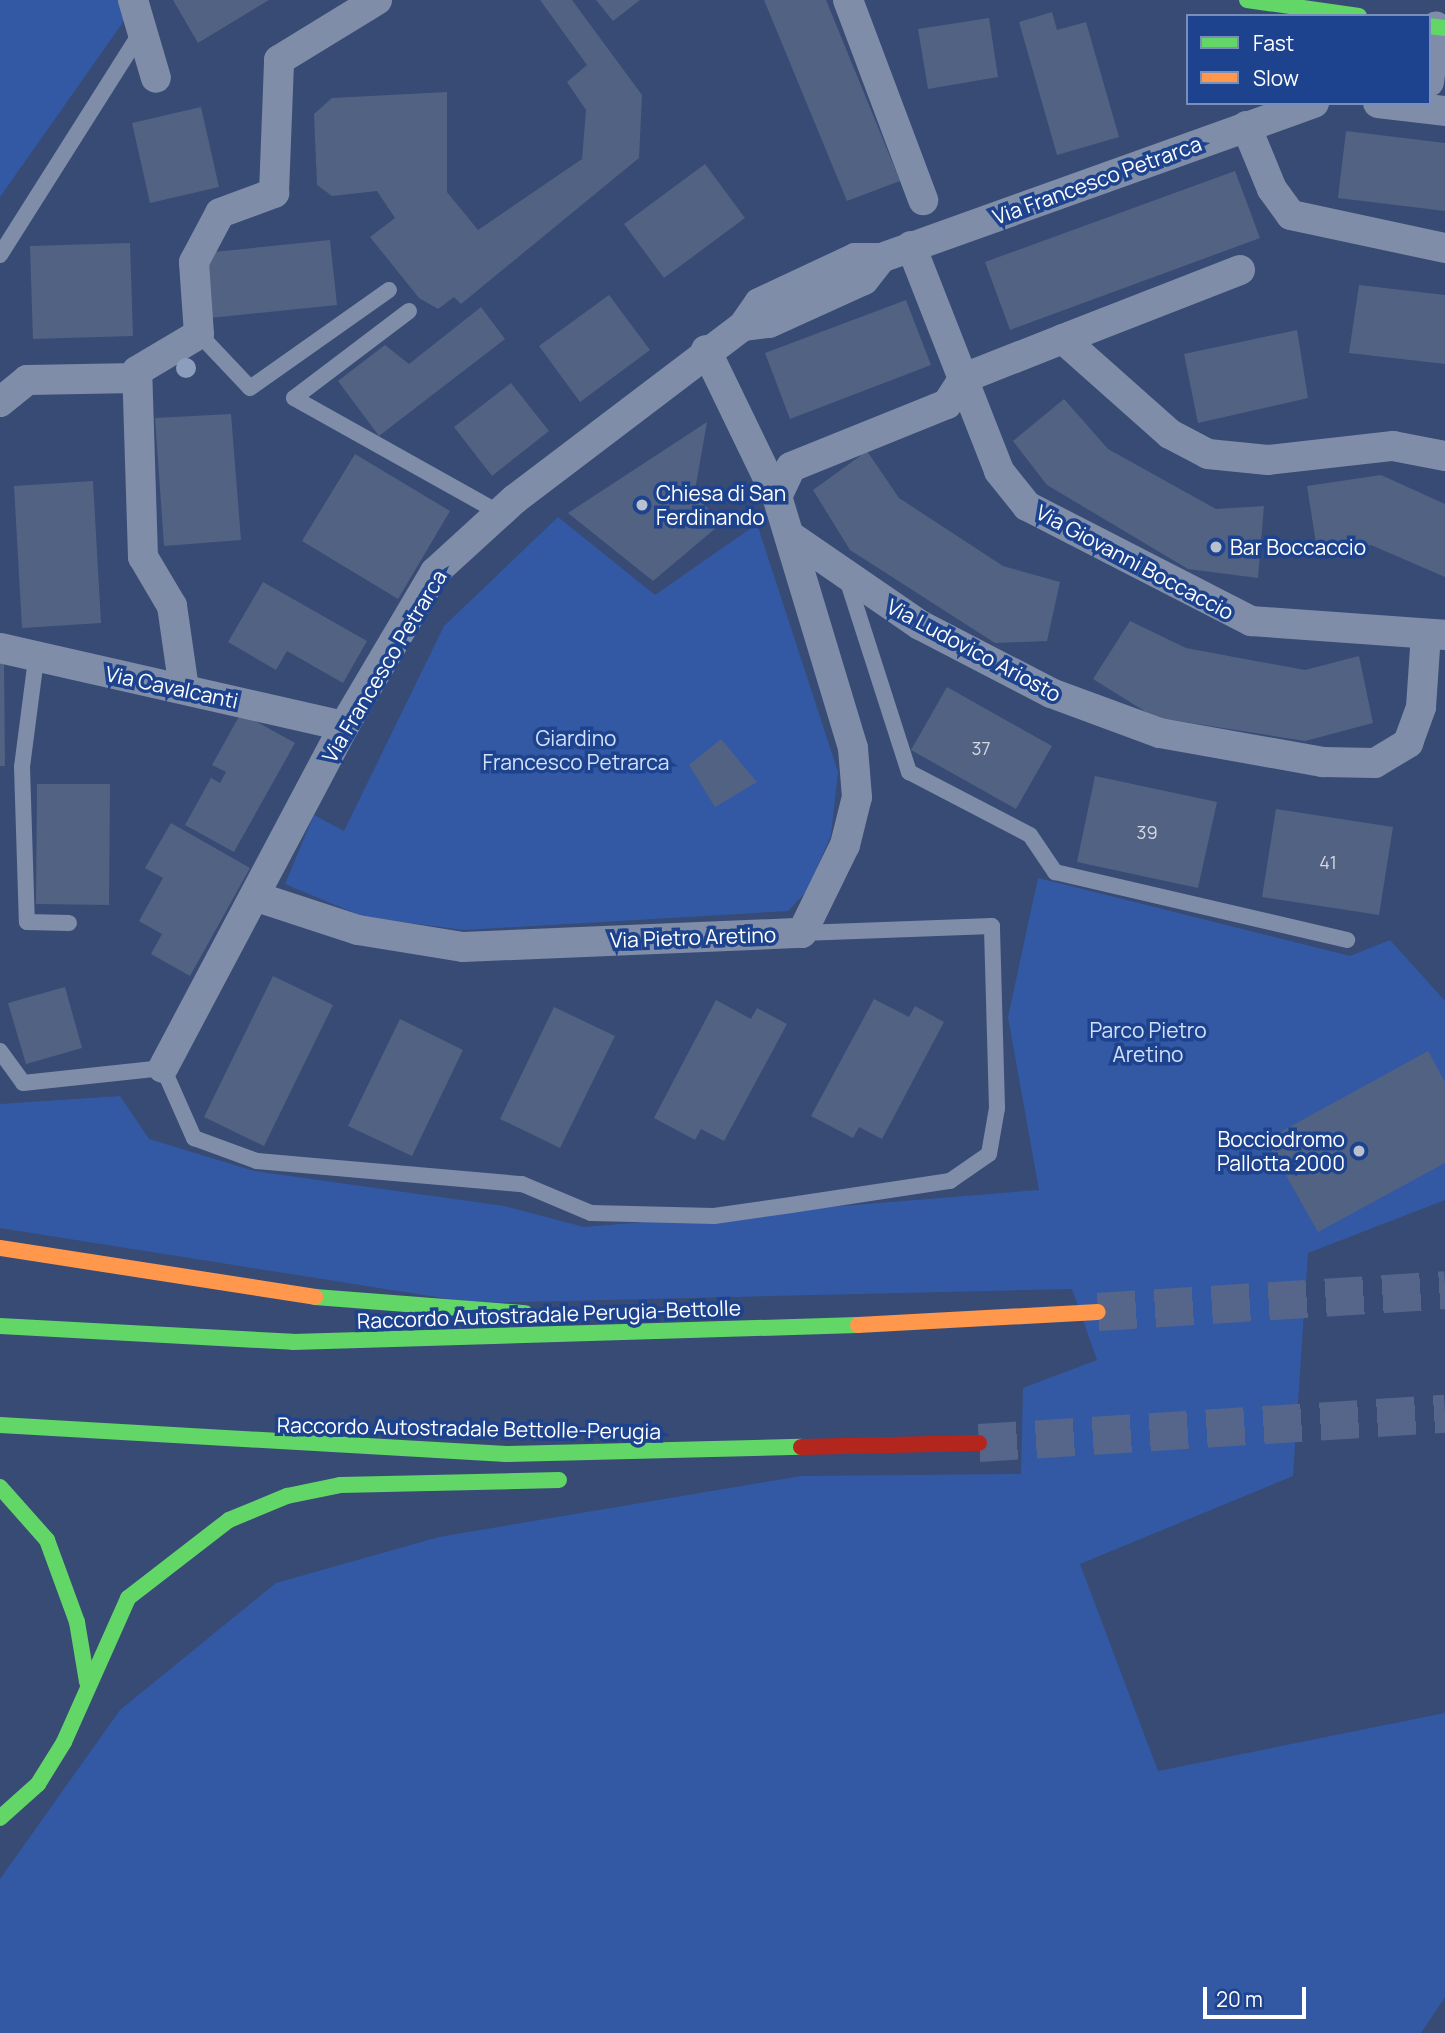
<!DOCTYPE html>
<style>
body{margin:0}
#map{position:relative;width:1445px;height:2033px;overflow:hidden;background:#374b75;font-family:Manrope,sans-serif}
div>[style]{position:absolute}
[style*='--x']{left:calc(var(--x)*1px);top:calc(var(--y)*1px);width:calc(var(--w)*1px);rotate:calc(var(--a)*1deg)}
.green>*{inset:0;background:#3359a5}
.building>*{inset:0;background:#526283}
.highway-tunnel>*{height:38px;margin-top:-19px;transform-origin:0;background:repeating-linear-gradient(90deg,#55668a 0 38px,transparent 0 57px)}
.lane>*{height:16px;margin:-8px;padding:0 8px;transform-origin:8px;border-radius:8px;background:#7f8da8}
.street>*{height:30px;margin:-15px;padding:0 15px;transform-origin:15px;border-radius:15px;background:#7f8da8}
.fast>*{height:16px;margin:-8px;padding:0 8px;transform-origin:8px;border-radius:8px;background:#63d668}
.slow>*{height:16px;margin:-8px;padding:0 8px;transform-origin:8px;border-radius:8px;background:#ff974d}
.jam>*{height:16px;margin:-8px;padding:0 8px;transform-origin:8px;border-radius:8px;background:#b3261e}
.trees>*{width:20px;height:20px;margin:-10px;border-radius:50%;background:#8c9dbe}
.dots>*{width:19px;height:19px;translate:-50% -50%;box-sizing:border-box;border:4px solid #1e438e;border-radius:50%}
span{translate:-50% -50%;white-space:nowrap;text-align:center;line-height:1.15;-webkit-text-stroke:7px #1e438e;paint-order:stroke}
.number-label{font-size:18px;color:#d4d8e0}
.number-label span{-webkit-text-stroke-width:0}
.street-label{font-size:21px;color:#fff}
.poi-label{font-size:21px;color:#fff}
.left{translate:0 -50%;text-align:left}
.right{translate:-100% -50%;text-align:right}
.park-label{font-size:21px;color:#d2e0f9}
.legend{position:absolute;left:1186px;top:14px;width:245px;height:91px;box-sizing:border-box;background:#1e438e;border:2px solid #788ebb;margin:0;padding:9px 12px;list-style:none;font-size:21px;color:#fff}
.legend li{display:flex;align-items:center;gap:14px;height:35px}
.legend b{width:35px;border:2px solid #788ebb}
.scale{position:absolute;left:1203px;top:1987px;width:103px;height:32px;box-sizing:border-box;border:4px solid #fff;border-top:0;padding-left:9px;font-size:21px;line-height:24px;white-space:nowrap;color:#fff;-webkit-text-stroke:5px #1e438e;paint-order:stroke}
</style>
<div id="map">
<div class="green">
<i style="clip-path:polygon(0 0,130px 0,133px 8px,0 197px)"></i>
<i style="clip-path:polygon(558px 517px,655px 595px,757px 524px,838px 772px,831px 835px,807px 891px,788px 911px,464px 930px,364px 917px,285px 884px,314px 815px,344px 831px,444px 626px)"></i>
<i style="clip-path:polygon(1038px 878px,1350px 956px,1390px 940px,1445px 1001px,1445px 1200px,1308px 1253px,1293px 1476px,1080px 1564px,1158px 1771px,1445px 1713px,1445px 1997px,1421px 2033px,0 2033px,0 1879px,120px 1710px,276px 1583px,439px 1537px,801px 1476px,1021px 1474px,1023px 1388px,1097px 1360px,1072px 1289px,474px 1303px,0 1228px,0 1104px,120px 1096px,149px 1139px,254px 1171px,504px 1206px,584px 1227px,1039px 1190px,1008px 1017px)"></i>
</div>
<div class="building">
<i style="clip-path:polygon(173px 0,269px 0,198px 43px)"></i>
<i style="clip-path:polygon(540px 0,572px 0,642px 95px,639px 158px,461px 304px,454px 297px,438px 309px,419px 298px,370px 237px,395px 218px,377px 191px,332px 196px,317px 185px,314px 114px,332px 98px,447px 92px,447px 192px,478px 230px,582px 159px,586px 110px,567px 82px,587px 65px)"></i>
<i style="clip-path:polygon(596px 0,640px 0,613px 21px)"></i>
<i style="clip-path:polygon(764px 0,826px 0,900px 181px,847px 201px)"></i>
<i style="clip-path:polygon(1052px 12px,1057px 30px,1086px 22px,1119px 137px,1057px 155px,1019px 22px)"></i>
<i style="clip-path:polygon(989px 18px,998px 77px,928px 89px,918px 29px)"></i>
<i style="clip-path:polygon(201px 107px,219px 187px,150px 203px,132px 123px)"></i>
<i style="clip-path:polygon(1346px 131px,1445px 143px,1445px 211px,1338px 198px)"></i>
<i style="clip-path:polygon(705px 164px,745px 218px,664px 278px,624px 224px)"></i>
<i style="clip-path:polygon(1235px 171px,1260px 238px,1010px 330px,985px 262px)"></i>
<i style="clip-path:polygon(330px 240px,337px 305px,210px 318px,204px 253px)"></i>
<i style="clip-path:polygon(130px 243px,133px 336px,33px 339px,30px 246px)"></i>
<i style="clip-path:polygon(1359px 285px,1445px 295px,1445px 364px,1349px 353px)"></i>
<i style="clip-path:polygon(609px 295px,650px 350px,580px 402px,539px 346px)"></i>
<i style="clip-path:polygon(906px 300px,931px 365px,790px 419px,765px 353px)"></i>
<i style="clip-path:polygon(481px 307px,505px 339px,379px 436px,338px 381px,385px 345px,409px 364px)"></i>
<i style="clip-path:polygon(1297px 330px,1308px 398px,1198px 423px,1184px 354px)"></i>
<i style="clip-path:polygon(511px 383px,549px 431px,492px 476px,454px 427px)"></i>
<i style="clip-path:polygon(1064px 399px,1108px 449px,1216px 509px,1264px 506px,1258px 578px,1188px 569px,1047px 485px,1013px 441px)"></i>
<i style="clip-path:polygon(231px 414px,241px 540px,164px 546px,155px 418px)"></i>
<i style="clip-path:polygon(707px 422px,694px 496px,723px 522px,653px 581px,568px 513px)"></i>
<i style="clip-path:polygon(867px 451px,899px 498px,1003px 566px,1060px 582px,1047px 641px,995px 643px,850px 550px,813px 490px)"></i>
<i style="clip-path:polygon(355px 454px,450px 511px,398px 599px,302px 541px)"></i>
<i style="clip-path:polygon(1381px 475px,1445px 504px,1445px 577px,1371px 545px,1318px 556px,1307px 486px)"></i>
<i style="clip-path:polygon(93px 481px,101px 623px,22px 628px,14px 486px)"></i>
<i style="clip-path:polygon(263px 582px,367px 641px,343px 683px,287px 651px,276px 670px,228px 642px)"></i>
<i style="clip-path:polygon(1130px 621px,1186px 648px,1305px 670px,1359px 656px,1373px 723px,1305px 741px,1154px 717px,1093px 679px)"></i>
<i style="clip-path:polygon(0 659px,4px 659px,5px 766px,0 766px)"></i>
<i style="clip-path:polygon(947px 687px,1052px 746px,1016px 809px,911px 750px)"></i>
<i style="clip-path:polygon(241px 713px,295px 743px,234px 852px,185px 825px,211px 778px,220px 783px,226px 772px,212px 765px)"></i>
<i style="clip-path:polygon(721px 739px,757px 782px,715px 807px,689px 765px)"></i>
<i style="clip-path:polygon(1095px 776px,1217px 802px,1198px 888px,1077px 862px)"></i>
<i style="clip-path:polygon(37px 784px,110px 784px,109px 905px,36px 904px)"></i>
<i style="clip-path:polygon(1276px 809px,1393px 827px,1379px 915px,1262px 897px)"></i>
<i style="clip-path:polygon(171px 823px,250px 868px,190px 976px,151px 954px,162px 934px,139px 921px,163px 878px,145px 868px)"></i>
<i style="clip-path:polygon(273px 976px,333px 1005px,264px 1146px,204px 1117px)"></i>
<i style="clip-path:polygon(65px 987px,82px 1048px,26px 1064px,8px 1003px)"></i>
<i style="clip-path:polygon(874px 999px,909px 1017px,915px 1006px,944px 1022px,882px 1139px,859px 1127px,853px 1138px,811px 1116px)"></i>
<i style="clip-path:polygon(716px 1000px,751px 1019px,757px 1008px,787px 1024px,724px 1141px,701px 1129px,695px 1140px,654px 1118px)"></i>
<i style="clip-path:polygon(554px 1007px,615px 1036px,560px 1148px,500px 1119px)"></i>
<i style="clip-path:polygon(400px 1019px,463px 1050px,412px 1156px,348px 1126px)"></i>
<i style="clip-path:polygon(1428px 1051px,1445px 1082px,1445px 1163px,1318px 1232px,1266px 1140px)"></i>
</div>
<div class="highway-tunnel">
<i style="--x:1098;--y:1312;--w:348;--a:-3.6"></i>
<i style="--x:979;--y:1443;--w:467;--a:-3.6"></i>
</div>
<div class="lane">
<i style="--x:0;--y:255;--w:266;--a:-57.7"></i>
<i style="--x:409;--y:311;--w:144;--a:142.9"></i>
<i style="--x:294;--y:398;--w:236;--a:29.2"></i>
<i style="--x:199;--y:334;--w:74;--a:46.6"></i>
<i style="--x:250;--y:388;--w:170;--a:-35.2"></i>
<i style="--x:847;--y:579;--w:203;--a:72.2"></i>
<i style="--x:909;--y:772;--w:136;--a:27.5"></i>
<i style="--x:1030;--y:835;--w:45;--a:56"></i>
<i style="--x:1055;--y:872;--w:300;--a:13.1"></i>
<i style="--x:36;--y:659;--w:109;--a:97.4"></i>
<i style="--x:22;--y:767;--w:155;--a:88.2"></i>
<i style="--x:27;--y:922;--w:42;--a:1.4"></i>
<i style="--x:0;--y:1051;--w:39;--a:54"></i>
<i style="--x:23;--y:1083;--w:141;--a:-6.1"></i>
<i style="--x:163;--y:1068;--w:77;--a:66.1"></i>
<i style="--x:194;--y:1138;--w:67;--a:20.1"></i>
<i style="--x:257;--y:1161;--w:266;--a:5"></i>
<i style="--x:522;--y:1184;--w:75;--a:22.8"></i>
<i style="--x:591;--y:1213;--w:123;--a:1.4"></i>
<i style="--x:714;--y:1216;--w:78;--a:-8.1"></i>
<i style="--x:791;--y:1205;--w:161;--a:-8.6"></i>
<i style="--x:950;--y:1181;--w:47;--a:-34.7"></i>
<i style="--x:989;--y:1154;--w:47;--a:-80.1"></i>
<i style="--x:997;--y:1108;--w:182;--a:-91.6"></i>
<i style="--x:992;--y:926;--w:190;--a:177.9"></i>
</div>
<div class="street">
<i style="--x:133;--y:0;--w:81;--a:73.6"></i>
<i style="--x:848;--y:0;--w:214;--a:69.4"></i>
<i style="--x:1429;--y:82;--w:56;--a:-82.9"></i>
<i style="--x:1378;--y:103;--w:67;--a:6.8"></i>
<i style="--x:1246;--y:126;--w:68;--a:67.6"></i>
<i style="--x:1272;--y:189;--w:32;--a:54"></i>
<i style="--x:1291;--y:215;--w:157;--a:12.1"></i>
<i style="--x:911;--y:246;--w:242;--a:68.6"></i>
<i style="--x:999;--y:471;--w:45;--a:51.3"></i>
<i style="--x:1027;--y:506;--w:252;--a:27.2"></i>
<i style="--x:1251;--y:621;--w:195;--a:4.1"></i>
<i style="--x:743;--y:326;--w:26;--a:-7"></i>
<i style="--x:769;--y:323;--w:104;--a:-24.4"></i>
<i style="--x:864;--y:280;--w:28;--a:-52"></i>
<i style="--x:1063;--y:339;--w:190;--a:-21.3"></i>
<i style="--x:706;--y:350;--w:163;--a:64.2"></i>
<i style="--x:0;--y:402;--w:35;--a:-39"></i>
<i style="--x:27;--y:380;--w:110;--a:-1"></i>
<i style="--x:789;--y:535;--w:159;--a:34.5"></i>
<i style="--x:920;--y:625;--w:148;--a:27.4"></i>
<i style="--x:1051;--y:693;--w:116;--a:20.2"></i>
<i style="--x:1160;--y:733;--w:166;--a:10.1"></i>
<i style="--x:1323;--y:762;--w:52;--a:1.1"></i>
<i style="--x:1375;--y:763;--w:39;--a:-31"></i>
<i style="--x:1408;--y:743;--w:38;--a:-70"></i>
<i style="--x:1421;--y:707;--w:73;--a:-86.1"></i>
<i style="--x:0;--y:648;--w:353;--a:12.8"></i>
<i style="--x:184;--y:689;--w:84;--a:-98.2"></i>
<i style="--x:172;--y:606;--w:57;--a:-120.6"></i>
<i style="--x:143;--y:557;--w:186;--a:-91.8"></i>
<i style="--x:137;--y:371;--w:72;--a:-30.8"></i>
<i style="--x:199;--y:334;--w:72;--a:-94"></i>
<i style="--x:194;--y:262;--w:55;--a:-62"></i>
<i style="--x:220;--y:213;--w:58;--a:-20.3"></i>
<i style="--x:274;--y:193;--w:133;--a:-87.8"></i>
<i style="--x:279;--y:60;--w:115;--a:-31.5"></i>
<i style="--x:257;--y:897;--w:106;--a:18.1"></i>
<i style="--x:358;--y:930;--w:106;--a:9.2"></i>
<i style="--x:463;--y:947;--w:339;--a:-2.4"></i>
<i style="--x:802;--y:933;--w:98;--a:-64"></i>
<i style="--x:845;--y:845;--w:49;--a:-76"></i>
<i style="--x:857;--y:797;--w:49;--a:-94.7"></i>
<i style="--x:853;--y:748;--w:262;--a:-106.8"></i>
<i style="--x:777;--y:497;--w:33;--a:-65"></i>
<i style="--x:791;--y:467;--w:168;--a:-22"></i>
<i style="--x:947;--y:404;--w:31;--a:-57"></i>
<i style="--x:964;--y:378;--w:106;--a:-21.5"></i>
<i style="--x:1063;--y:339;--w:143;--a:41.6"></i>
<i style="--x:1170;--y:434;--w:43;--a:27.8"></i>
<i style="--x:1208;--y:454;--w:60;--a:5.7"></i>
<i style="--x:1268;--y:460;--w:126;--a:-6.4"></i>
<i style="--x:1393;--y:446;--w:53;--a:10.9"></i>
<i style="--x:163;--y:1068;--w:387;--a:-62.1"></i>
<i style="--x:344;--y:726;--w:179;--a:-59.4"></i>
<i style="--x:435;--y:572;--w:108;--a:-42.4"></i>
<i style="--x:515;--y:499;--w:286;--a:-37.2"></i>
<i style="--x:743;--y:326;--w:28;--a:-55"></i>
<i style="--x:759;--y:303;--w:106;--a:-25.1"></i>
<i style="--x:855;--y:258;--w:26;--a:0"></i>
<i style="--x:881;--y:258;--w:460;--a:-19.7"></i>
</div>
<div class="fast">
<i style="--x:1247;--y:0;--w:113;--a:8.1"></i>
<i style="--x:1429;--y:26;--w:16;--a:7"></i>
<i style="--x:315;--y:1297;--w:211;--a:4.4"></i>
<i style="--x:0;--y:1326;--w:293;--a:3.1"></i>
<i style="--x:293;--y:1342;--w:565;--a:-1.72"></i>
<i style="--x:0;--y:1425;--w:507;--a:3.28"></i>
<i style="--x:506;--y:1454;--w:295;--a:-1.4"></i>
<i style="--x:0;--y:1487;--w:71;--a:48.4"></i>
<i style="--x:47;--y:1540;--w:87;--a:69.9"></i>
<i style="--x:77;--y:1622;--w:61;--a:80.5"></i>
<i style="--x:0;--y:1818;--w:51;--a:-41.8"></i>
<i style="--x:38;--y:1784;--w:49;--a:-58.2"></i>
<i style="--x:64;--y:1742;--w:158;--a:-66"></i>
<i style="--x:128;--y:1598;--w:128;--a:-37.7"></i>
<i style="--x:229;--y:1520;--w:63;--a:-22.5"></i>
<i style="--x:287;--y:1496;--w:54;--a:-11.7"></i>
<i style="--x:340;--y:1485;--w:219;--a:-1.3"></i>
</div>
<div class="slow">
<i style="--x:0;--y:1248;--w:319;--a:8.8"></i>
<i style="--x:858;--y:1325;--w:240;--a:-3.1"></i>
</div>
<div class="jam">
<i style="--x:801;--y:1447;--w:178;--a:-1.3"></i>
</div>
<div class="trees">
<i style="left:186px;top:368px"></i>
</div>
<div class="dots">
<i style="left:642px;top:505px;background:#b9c0cf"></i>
<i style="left:1216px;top:547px;background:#b9c0cf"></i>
<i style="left:1359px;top:1151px;background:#b9c0cf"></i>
</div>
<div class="number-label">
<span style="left:981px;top:748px">37</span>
<span style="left:1147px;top:832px">39</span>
<span style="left:1328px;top:862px">41</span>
</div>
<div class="street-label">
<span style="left:1097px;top:180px;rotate:-20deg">Via Francesco Petrarca</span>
<span style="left:1135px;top:562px;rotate:28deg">Via Giovanni Boccaccio</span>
<span style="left:974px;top:650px;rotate:28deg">Via Ludovico Ariosto</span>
<span style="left:384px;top:666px;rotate:-59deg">Via Francesco Petrarca</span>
<span style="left:172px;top:687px;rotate:12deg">Via Cavalcanti</span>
<span style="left:693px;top:937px;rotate:-2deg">Via Pietro Aretino</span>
<span style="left:549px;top:1314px;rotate:-2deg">Raccordo Autostradale Perugia-Bettolle</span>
<span style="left:469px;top:1428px;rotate:1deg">Raccordo Autostradale Bettolle-Perugia</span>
</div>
<div class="poi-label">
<span class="left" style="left:656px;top:505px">Chiesa di San<br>Ferdinando</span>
<span class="left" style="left:1230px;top:547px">Bar Boccaccio</span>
<span class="right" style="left:1345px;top:1151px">Bocciodromo<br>Pallotta 2000</span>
</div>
<div class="park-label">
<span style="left:576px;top:750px">Giardino<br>Francesco Petrarca</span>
<span style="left:1148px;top:1042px">Parco Pietro<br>Aretino</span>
</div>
<ul class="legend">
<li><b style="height:9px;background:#63d668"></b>Fast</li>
<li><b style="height:9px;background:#ff974d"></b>Slow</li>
</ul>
<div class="scale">20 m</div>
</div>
